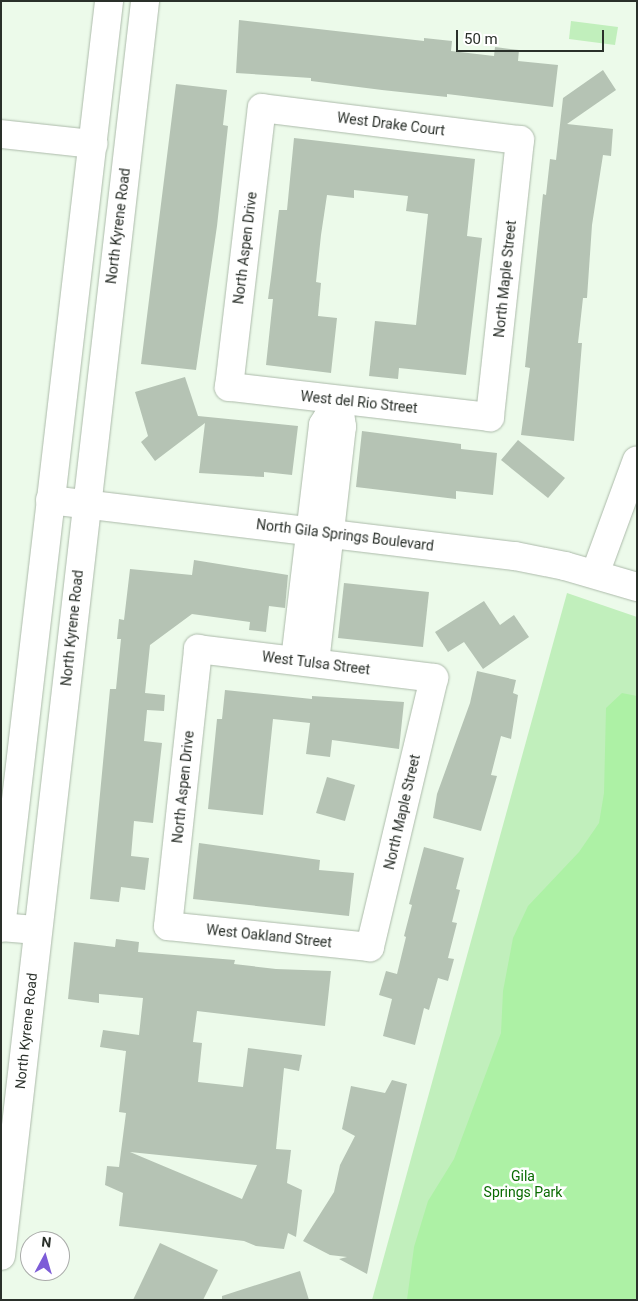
<!DOCTYPE html>
<style>
body{margin:0}
#map{position:relative;width:638px;height:1301px;overflow:hidden;background:#ecfaea;font-family:Roboto,sans-serif}
div>[style]{position:absolute}
[style*='--x']{left:calc(var(--x)*1px);top:calc(var(--y)*1px);width:calc(var(--w)*1px);rotate:calc(var(--a)*1deg)}
.green>*{inset:0;background:#c1efbc}
.water>*{inset:0;background:#adf1a5}
.building>*{inset:0;background:#b5c3b4}
.roads{filter:drop-shadow(0 0 1px #acbaaa) drop-shadow(0 0 1px #acbaaa)}
.minor>*{height:28px;margin:-14px;padding:0 14px;transform-origin:14px;border-radius:14px;background:#fff}
.major>*{height:28px;margin:-14px;padding:0 14px;transform-origin:14px;border-radius:14px;background:#fff}
span{translate:-50% -50%;white-space:nowrap;text-align:center;line-height:1.15;-webkit-text-stroke:5px #fff;paint-order:stroke}
.street-label{font-size:14px;color:#2a302a}
.park-label{font-size:14px;color:#0a6b02}
.frame{position:absolute;inset:0;border:2px solid #2a302a;pointer-events:none}
.north{position:absolute;left:20px;top:1231px;width:50px;height:50px;box-sizing:border-box;background:#fff;border:1px solid #aaacaa;border-radius:50%;rotate:6deg;font-size:14px;font-weight:700;line-height:20px;text-align:center;color:#2a302a}
.north::after{content:'';display:block;margin:auto;width:18px;height:22px;background:#7d5cd7;clip-path:polygon(50% 0,100% 100%,50% 72%,0 100%)}
.scale{position:absolute;left:456px;top:30px;width:148px;height:22px;box-sizing:border-box;border:2px solid #2a302a;border-top:0;padding-left:6px;font-size:15px;line-height:18px;white-space:nowrap;color:#2a302a;-webkit-text-stroke:4px #fff;paint-order:stroke}
</style>
<div id="map">
<div class="green">
<i style="clip-path:polygon(571px 21px,618px 27px,615px 45px,569px 39px)"></i>
<i style="clip-path:polygon(567px 593px,637px 617px,637px 1300px,372px 1300px)"></i>
</div>
<div class="water">
<i style="clip-path:polygon(622px 693px,637px 696px,637px 1300px,407px 1300px,414px 1247px,428px 1201px,454px 1159px,501px 1033px,503px 991px,513px 938px,528px 906px,579px 852px,599px 823px,604px 793px,606px 708px)"></i>
</div>
<div class="building">
<i style="clip-path:polygon(239px 20px,424px 41px,424px 38px,452px 41px,451px 51px,494px 56px,495px 47px,519px 50px,518px 61px,558px 65px,553px 107px,447px 94px,447px 97px,382px 90px,311px 81px,311px 78px,236px 73px)"></i>
<i style="clip-path:polygon(603px 70px,616px 90px,567px 124px,613px 129px,611px 156px,603px 155px,592px 225px,587px 298px,583px 298px,578px 343px,582px 343px,574px 441px,521px 435px,530px 368px,525px 367px,543px 194px,546px 195px,550px 159px,556px 160px,563px 98px)"></i>
<i style="clip-path:polygon(176px 84px,227px 90px,223px 125px,228px 126px,217px 226px,196px 370px,141px 364px)"></i>
<i style="clip-path:polygon(294px 138px,475px 159px,467px 236px,482px 238px,466px 375px,399px 368px,398px 379px,369px 376px,375px 321px,416px 325px,428px 214px,406px 211px,408px 196px,354px 190px,354px 198px,327px 195px,321px 235px,316px 282px,321px 283px,318px 316px,337px 318px,331px 373px,266px 365px,273px 299px,268px 299px,271px 277px,279px 210px,287px 210px)"></i>
<i style="clip-path:polygon(185px 377px,198px 416px,298px 426px,292px 475px,264px 472px,264px 477px,199px 473px,205px 423px,155px 461px,141px 442px,148px 436px,135px 392px)"></i>
<i style="clip-path:polygon(362px 431px,461px 444px,461px 449px,497px 453px,493px 495px,456px 491px,456px 499px,356px 487px)"></i>
<i style="clip-path:polygon(518px 440px,565px 478px,548px 498px,501px 460px)"></i>
<i style="clip-path:polygon(194px 560px,288px 575px,285px 608px,269px 606px,266px 632px,249px 630px,250px 622px,192px 614px,150px 645px,145px 693px,165px 695px,164px 711px,147px 710px,144px 741px,162px 743px,153px 823px,134px 821px,131px 856px,149px 858px,145px 890px,121px 887px,119px 902px,90px 899px,110px 689px,116px 689px,121px 639px,117px 639px,119px 619px,124px 620px,130px 569px,192px 575px)"></i>
<i style="clip-path:polygon(344px 583px,429px 592px,423px 647px,338px 638px)"></i>
<i style="clip-path:polygon(484px 601px,500px 625px,514px 615px,529px 637px,483px 669px,464px 642px,448px 652px,435px 632px)"></i>
<i style="clip-path:polygon(477px 671px,516px 680px,513px 693px,518px 695px,511px 739px,501px 736px,491px 775px,497px 776px,481px 831px,433px 818px,437px 794px,470px 703px)"></i>
<i style="clip-path:polygon(225px 690px,312px 699px,312px 696px,404px 702px,399px 749px,332px 740px,330px 757px,306px 754px,310px 723px,273px 719px,263px 815px,208px 809px,217px 719px,222px 719px)"></i>
<i style="clip-path:polygon(327px 777px,355px 785px,345px 821px,316px 813px)"></i>
<i style="clip-path:polygon(199px 843px,320px 860px,319px 870px,354px 873px,349px 916px,193px 899px)"></i>
<i style="clip-path:polygon(424px 847px,464px 858px,456px 889px,460px 890px,452px 922px,457px 923px,448px 958px,454px 959px,448px 981px,438px 978px,429px 1010px,424px 1008px,415px 1045px,383px 1036px,392px 999px,379px 995px,386px 971px,397px 974px,406px 937px,404px 936px,412px 905px,409px 904px)"></i>
<i style="clip-path:polygon(evenodd,116px 939px,139px 942px,138px 952px,235px 960px,234px 964px,276px 969px,331px 971px,325px 1026px,197px 1011px,193px 1042px,202px 1043px,198px 1082px,243px 1087px,248px 1048px,302px 1055px,299px 1071px,284px 1068px,276px 1149px,291px 1150px,287px 1183px,302px 1190px,296px 1237px,288px 1233px,284px 1249px,256px 1246px,244px 1241px,119px 1226px,123px 1193px,105px 1185px,107px 1166px,119px 1167px,126px 1113px,119px 1112px,126px 1051px,100px 1047px,103px 1030px,139px 1035px,143px 998px,99px 994px,99px 1003px,68px 999px,74px 942px,115px 947px,116px 939px,130px 1152px,257px 1165px,242px 1199px,130px 1152px)"></i>
<i style="clip-path:polygon(392px 1080px,407px 1084px,367px 1274px,339px 1259px,347px 1257px,330px 1255px,303px 1241px,334px 1192px,340px 1165px,355px 1136px,342px 1129px,351px 1086px,385px 1093px)"></i>
<i style="clip-path:polygon(160px 1243px,218px 1270px,203px 1300px,133px 1300px)"></i>
<i style="clip-path:polygon(300px 1271px,309px 1300px,222px 1300px,222px 1296px)"></i>
</div>
<div class="roads">
<div class="minor">
<i style="--x:262;--y:108;--w:260;--a:7.1"></i>
<i style="--x:520;--y:140;--w:279;--a:96.2"></i>
<i style="--x:490;--y:417;--w:263;--a:-173.4"></i>
<i style="--x:229;--y:387;--w:281;--a:-83.3"></i>
<i style="--x:1;--y:134;--w:93;--a:6.2"></i>
<i style="--x:50;--y:500;--w:468;--a:6.9"></i>
<i style="--x:515;--y:556;--w:51;--a:11.3"></i>
<i style="--x:565;--y:566;--w:75;--a:16.3"></i>
<i style="--x:595;--y:574;--w:121;--a:-69.8"></i>
<i style="--x:198;--y:649;--w:238;--a:7"></i>
<i style="--x:434;--y:678;--w:277;--a:103.4"></i>
<i style="--x:370;--y:947;--w:203;--a:-174.1"></i>
<i style="--x:168;--y:926;--w:279;--a:-83.8"></i>
<i style="--x:295;--y:660;--w:237;--a:-83.2"></i>
<i style="--x:323;--y:425;--w:29;--a:-59"></i>
<i style="--x:315;--y:663;--w:238;--a:-83.5"></i>
<i style="--x:342;--y:427;--w:27;--a:-98"></i>
<i style="--x:1;--y:927;--w:36;--a:5"></i>
</div>
<div class="major">
<i style="--x:1;--y:928;--w:933;--a:-83.35"></i>
<i style="--x:1;--y:1256;--w:1263;--a:-83.45"></i>
</div>
</div>
<div class="street-label">
<span style="left:391px;top:124px;rotate:7deg">West Drake Court</span>
<span style="left:118px;top:226px;rotate:-83deg">North Kyrene Road</span>
<span style="left:245px;top:248px;rotate:-83deg">North Aspen Drive</span>
<span style="left:505px;top:279px;rotate:-84deg">North Maple Street</span>
<span style="left:359px;top:402px;rotate:6deg">West del Rio Street</span>
<span style="left:345px;top:535px;rotate:7deg">North Gila Springs Boulevard</span>
<span style="left:72px;top:628px;rotate:-84deg">North Kyrene Road</span>
<span style="left:316px;top:663px;rotate:7deg">West Tulsa Street</span>
<span style="left:183px;top:787px;rotate:-84deg">North Aspen Drive</span>
<span style="left:402px;top:812px;rotate:-77deg">North Maple Street</span>
<span style="left:269px;top:936px;rotate:6deg">West Oakland Street</span>
<span style="left:26px;top:1031px;rotate:-84deg">North Kyrene Road</span>
</div>
<div class="park-label">
<span style="left:523px;top:1184px">Gila<br>Springs Park</span>
</div>
<div class="frame"></div>
<div class="north">N</div>
<div class="scale">50 m</div>
</div>
